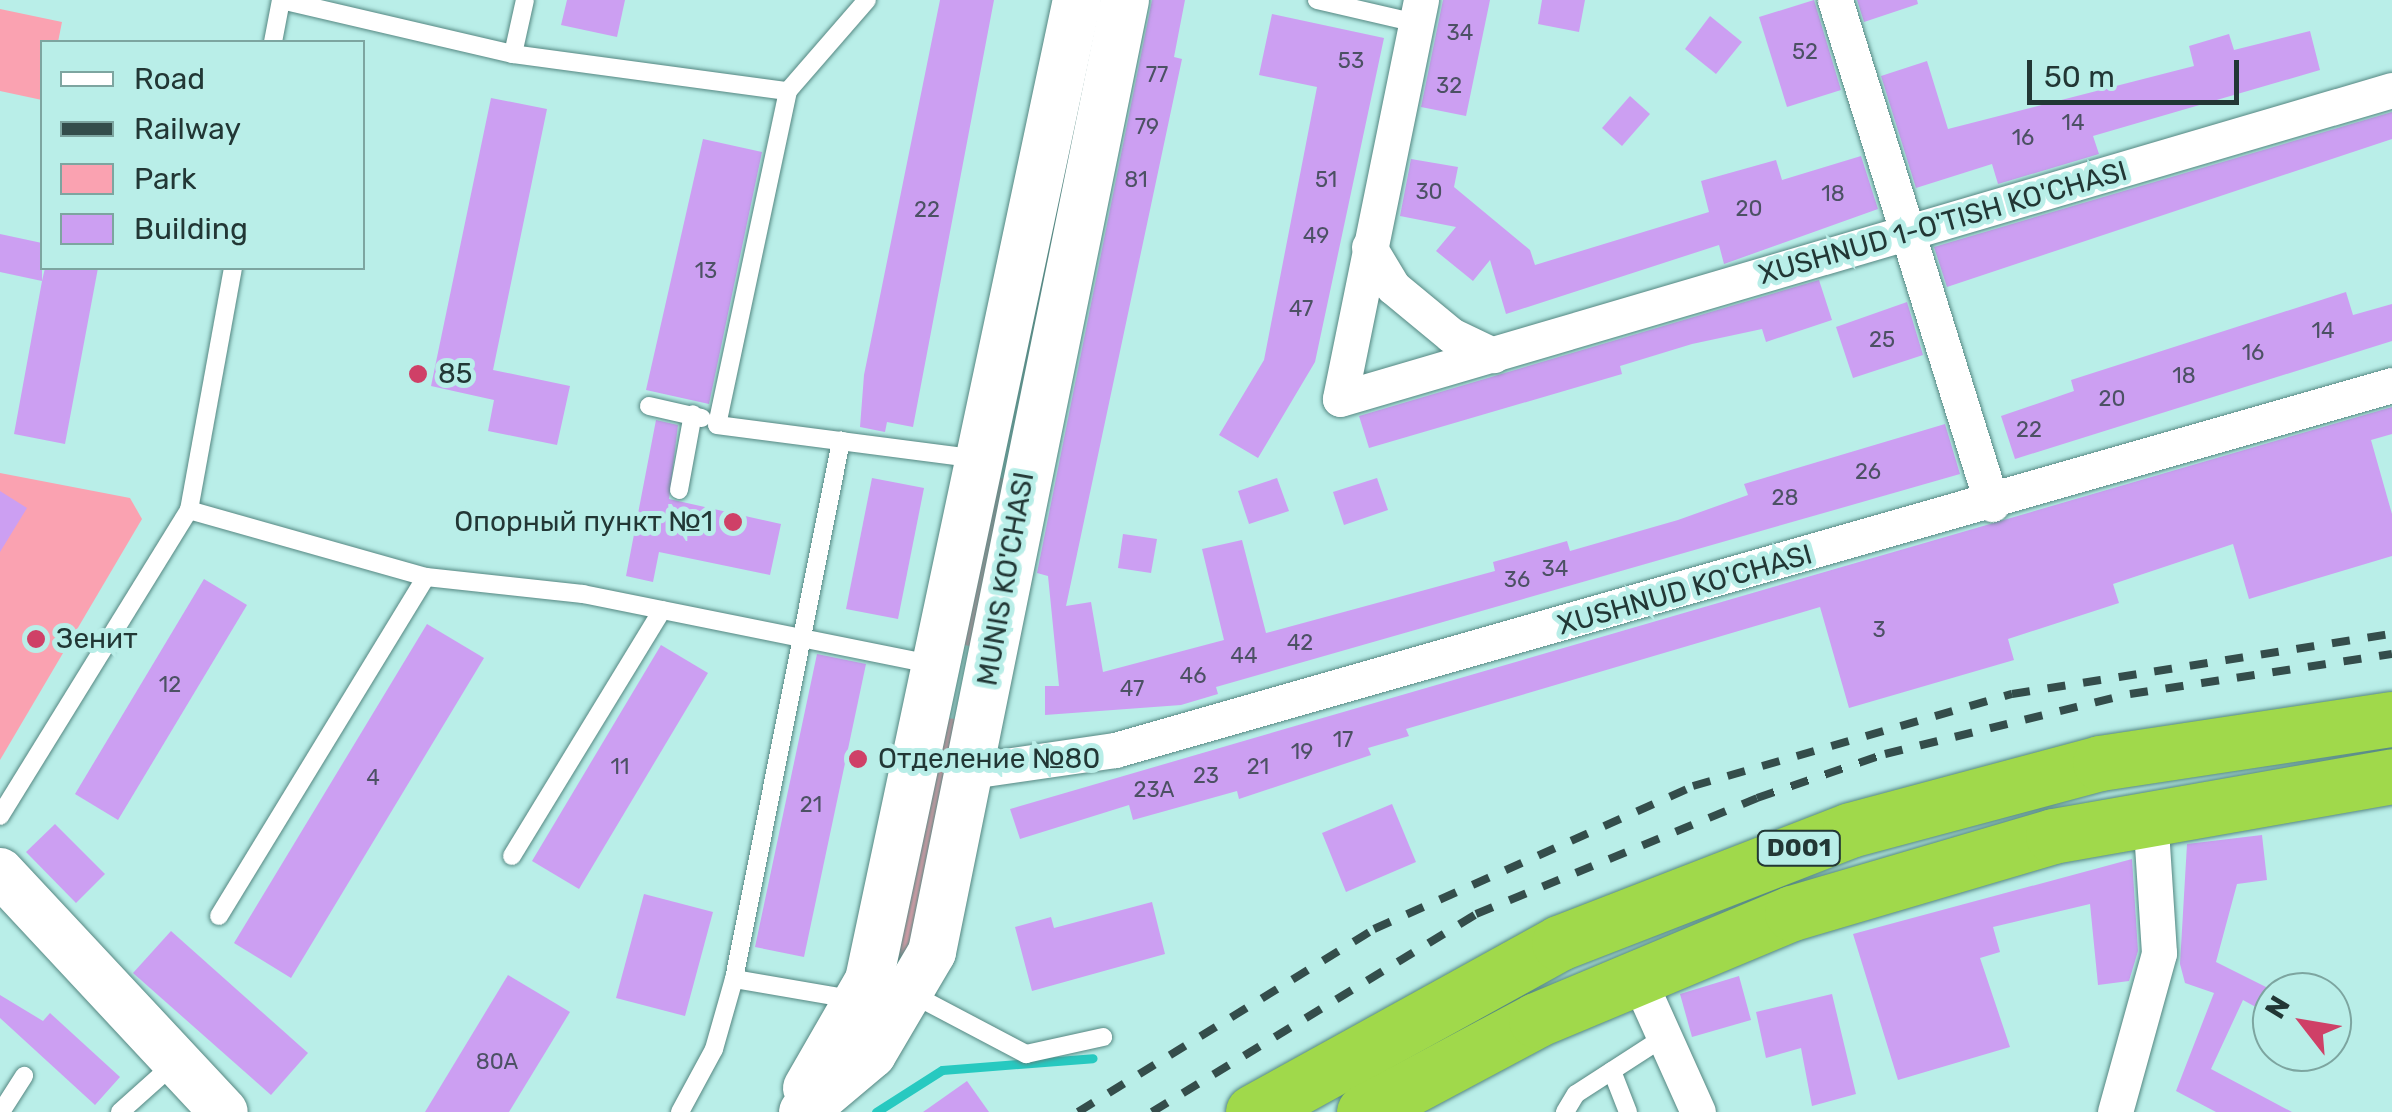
<!DOCTYPE html>
<meta charset="utf-8">
<style>
body{margin:0}
#map{position:relative;width:2392px;height:1112px;overflow:hidden;background:#b9eee8;font-family:Rubik,sans-serif}
div>[style]{position:absolute}
[style*='--x']{left:calc(var(--x)*1px);top:calc(var(--y)*1px);width:calc(var(--w)*1px);rotate:calc(var(--a)*1deg)}
.green>*{inset:0;background:#faa2b1}
.stream>*{height:9px;margin:-4.5px;padding:0 4.5px;transform-origin:4.5px;border-radius:4.5px;background:#27c9c0}
.building>*{inset:0;background:#cc9ff2}
.roads{filter:drop-shadow(0 0 2px #558782) drop-shadow(0 0 2px #558782)}
.lane>*{height:18px;margin:-9px;padding:0 9px;transform-origin:9px;border-radius:9px;background:#fff}
.street>*{height:35px;margin:-17.5px;padding:0 17.5px;transform-origin:17.5px;border-radius:17.5px;background:#fff}
.secondary>*{height:48px;margin:-24px;padding:0 24px;transform-origin:24px;border-radius:24px;background:#fff}
.highway>*{height:55px;margin:-27.5px;padding:0 27.5px;transform-origin:27.5px;border-radius:27.5px;background:#a0d94b}
.rail>*{height:8px;margin-top:-4px;transform-origin:0;background:repeating-linear-gradient(90deg,#344d4b 0 18px,transparent 0 36px)}
.dots>*{width:28px;height:28px;translate:-50% -50%;box-sizing:border-box;border:5px solid #b9eee8;border-radius:50%}
span{translate:-50% -50%;white-space:nowrap;text-align:center;line-height:1.15;-webkit-text-stroke:10px #b9eee8;paint-order:stroke}
.number-label{font-size:22px;color:#4c5164}
.number-label span{-webkit-text-stroke-width:0}
.shield-label span{padding:2px 8px;background:#b9eee8;border:2px solid;border-radius:8px;-webkit-text-stroke-width:0}
.shield-label{font-size:25px;color:#223735;font-weight:700}
.street-label{font-size:28px;color:#223735}
.poi-label{font-size:28px;color:#223735}
.left{translate:0 -50%;text-align:left}
.right{translate:-100% -50%;text-align:right}
.legend{position:absolute;left:40px;top:40px;width:325px;height:230px;box-sizing:border-box;background:#b9eee8;border:2px solid #7da5a0;margin:0;padding:12px 18px;list-style:none;font-size:30px;color:#223735}
.legend li{display:flex;align-items:center;gap:20px;height:50px}
.legend b{width:50px;border:2px solid #7da5a0}
.north{position:absolute;left:2252px;top:972px;width:100px;height:100px;box-sizing:border-box;background:#b9eee8;border:2px solid #7da5a0;border-radius:50%;rotate:301deg;font-size:28px;font-weight:700;line-height:40px;text-align:center;color:#223735}
.north::after{content:'';display:block;margin:auto;width:35px;height:45px;background:#cf4067;clip-path:polygon(50% 0,100% 100%,50% 72%,0 100%)}
.scale{position:absolute;left:2027px;top:60px;width:212px;height:45px;box-sizing:border-box;border:5px solid #223735;border-top:0;padding-left:12px;font-size:30px;line-height:35px;white-space:nowrap;color:#223735;-webkit-text-stroke:8px #b9eee8;paint-order:stroke}
</style>
<div id="map">
<div class="green">
<i style="clip-path:polygon(0 9px,62px 22px,58px 42px,42px 42px,42px 100px,0 91px)"></i>
<i style="clip-path:polygon(0 473px,130px 498px,142px 519px,0 760px)"></i>
<i style="clip-path:polygon(991px 476px,1010px 480px,974px 647px,956px 643px)"></i>
<i style="clip-path:polygon(939px 718px,958px 719px,920px 950px,885px 1002px)"></i>
</div>
<div class="stream">
<i style="--x:876;--y:1112;--w:78;--a:-32.5"></i>
<i style="--x:942;--y:1070;--w:151;--a:-4.5"></i>
</div>
<div class="building">
<i style="clip-path:polygon(567px 0,625px 0,617px 37px,561px 25px)"></i>
<i style="clip-path:polygon(940px 0,994px 0,913px 427px,887px 422px,885px 432px,860px 427px,864px 375px)"></i>
<i style="clip-path:polygon(1152px 0,1185px 0,1174px 57px,1182px 59px,1066px 606px,1091px 602px,1103px 672px,1224px 640px,1202px 549px,1242px 540px,1266px 633px,1495px 571px,1493px 562px,1567px 541px,1570px 551px,1678px 520px,1748px 495px,1744px 484px,1945px 424px,1960px 474px,1216px 687px,1218px 694px,1181px 705px,1045px 715px,1045px 686px,1059px 686px,1048px 576px,1037px 573px)"></i>
<i style="clip-path:polygon(1443px 0,1490px 0,1466px 116px,1421px 107px)"></i>
<i style="clip-path:polygon(1542px 0,1585px 0,1579px 32px,1538px 24px)"></i>
<i style="clip-path:polygon(1814px 0,1841px 90px,1787px 107px,1759px 17px)"></i>
<i style="clip-path:polygon(1857px 0,1917px 0,1918px 4px,1864px 22px)"></i>
<i style="clip-path:polygon(1272px 14px,1384px 38px,1315px 362px,1258px 458px,1219px 435px,1264px 360px,1317px 87px,1259px 75px)"></i>
<i style="clip-path:polygon(1710px 16px,1742px 42px,1716px 74px,1685px 49px)"></i>
<i style="clip-path:polygon(2310px 31px,2320px 70px,2093px 136px,2099px 154px,1998px 184px,1992px 164px,1916px 188px,1881px 76px,1927px 61px,1948px 129px,2194px 66px,2189px 46px,2229px 34px,2234px 50px)"></i>
<i style="clip-path:polygon(1630px 96px,1650px 114px,1622px 146px,1602px 128px)"></i>
<i style="clip-path:polygon(491px 98px,547px 109px,493px 370px,570px 386px,557px 445px,488px 431px,494px 400px,431px 386px)"></i>
<i style="clip-path:polygon(2392px 112px,2392px 139px,1947px 287px,1934px 247px)"></i>
<i style="clip-path:polygon(703px 139px,762px 152px,709px 404px,646px 390px)"></i>
<i style="clip-path:polygon(1861px 156px,1878px 209px,1724px 264px,1719px 245px,1506px 314px,1490px 260px,1473px 281px,1436px 251px,1456px 227px,1400px 216px,1411px 159px,1458px 167px,1454px 187px,1530px 250px,1535px 265px,1709px 212px,1701px 181px,1776px 160px,1782px 180px)"></i>
<i style="clip-path:polygon(0 234px,42px 243px,42px 281px,45px 268px,98px 268px,65px 444px,14px 434px,42px 281px,0 272px)"></i>
<i style="clip-path:polygon(1819px 280px,1832px 320px,1766px 342px,1762px 329px,1692px 344px,1620px 366px,1622px 374px,1369px 448px,1359px 416px)"></i>
<i style="clip-path:polygon(2346px 292px,2353px 315px,2392px 304px,2392px 341px,2015px 459px,2001px 416px,2074px 391px,2071px 380px)"></i>
<i style="clip-path:polygon(1907px 302px,1923px 355px,1853px 378px,1836px 327px)"></i>
<i style="clip-path:polygon(2392px 407px,2392px 434px,2371px 440px,2392px 514px,2392px 556px,2249px 599px,2233px 544px,2113px 584px,2119px 603px,2008px 639px,2014px 660px,1849px 708px,1820px 607px,1406px 729px,1409px 736px,1368px 748px,1371px 755px,1239px 799px,1237px 791px,1133px 820px,1129px 805px,1020px 839px,1010px 809px)"></i>
<i style="clip-path:polygon(656px 420px,678px 425px,669px 499px,781px 524px,770px 575px,659px 552px,653px 582px,626px 576px)"></i>
<i style="clip-path:polygon(872px 478px,924px 488px,898px 619px,846px 609px)"></i>
<i style="clip-path:polygon(1277px 478px,1289px 511px,1249px 524px,1238px 491px)"></i>
<i style="clip-path:polygon(1377px 478px,1388px 510px,1344px 525px,1333px 492px)"></i>
<i style="clip-path:polygon(0 491px,27px 508px,0 552px)"></i>
<i style="clip-path:polygon(1123px 534px,1157px 539px,1151px 573px,1118px 568px)"></i>
<i style="clip-path:polygon(204px 579px,247px 605px,118px 820px,75px 794px)"></i>
<i style="clip-path:polygon(427px 624px,484px 658px,291px 978px,234px 943px)"></i>
<i style="clip-path:polygon(661px 645px,708px 673px,579px 889px,532px 861px)"></i>
<i style="clip-path:polygon(817px 654px,866px 664px,804px 957px,755px 947px)"></i>
<i style="clip-path:polygon(1392px 804px,1416px 862px,1346px 892px,1322px 833px)"></i>
<i style="clip-path:polygon(55px 824px,105px 874px,76px 903px,26px 852px)"></i>
<i style="clip-path:polygon(2262px 835px,2267px 880px,2237px 884px,2216px 962px,2272px 990px,2272px 1016px,2243px 1000px,2211px 1069px,2292px 1112px,2216px 1112px,2176px 1091px,2214px 993px,2185px 983px,2180px 964px,2187px 844px)"></i>
<i style="clip-path:polygon(2132px 859px,2138px 951px,2129px 981px,2098px 985px,2090px 904px,1993px 927px,2000px 952px,1980px 958px,2010px 1047px,1898px 1080px,1853px 934px)"></i>
<i style="clip-path:polygon(644px 894px,713px 912px,685px 1016px,616px 998px)"></i>
<i style="clip-path:polygon(1152px 902px,1165px 954px,1032px 991px,1015px 927px,1051px 917px,1054px 928px)"></i>
<i style="clip-path:polygon(171px 931px,308px 1053px,271px 1095px,133px 973px)"></i>
<i style="clip-path:polygon(508px 975px,570px 1012px,509px 1112px,425px 1112px)"></i>
<i style="clip-path:polygon(1739px 976px,1751px 1020px,1692px 1037px,1680px 994px)"></i>
<i style="clip-path:polygon(1832px 994px,1856px 1094px,1812px 1106px,1801px 1048px,1766px 1058px,1756px 1012px)"></i>
<i style="clip-path:polygon(0 995px,43px 1021px,50px 1013px,120px 1077px,95px 1105px,0 1018px)"></i>
<i style="clip-path:polygon(967px 1081px,989px 1112px,923px 1112px)"></i>
</div>
<div class="roads">
<div class="lane">
<i style="--x:281;--y:0;--w:238;--a:13.1"></i>
<i style="--x:513;--y:54;--w:277;--a:7.7"></i>
<i style="--x:867;--y:0;--w:121;--a:131"></i>
<i style="--x:788;--y:91;--w:341;--a:102"></i>
<i style="--x:717;--y:425;--w:264;--a:7.4"></i>
<i style="--x:1317;--y:0;--w:103;--a:13"></i>
<i style="--x:273;--y:42;--w:43;--a:-79.2"></i>
<i style="--x:513;--y:54;--w:55;--a:-77.5"></i>
<i style="--x:649;--y:406;--w:54;--a:12.8"></i>
<i style="--x:679;--y:490;--w:77;--a:-79.6"></i>
<i style="--x:189;--y:510;--w:246;--a:15.8"></i>
<i style="--x:426;--y:577;--w:158;--a:6.2"></i>
<i style="--x:583;--y:594;--w:360;--a:11.4"></i>
<i style="--x:0;--y:816;--w:360;--a:-58.3"></i>
<i style="--x:189;--y:510;--w:246;--a:-79.7"></i>
<i style="--x:512;--y:856;--w:288;--a:-58.6"></i>
<i style="--x:219;--y:916;--w:397;--a:-58.6"></i>
<i style="--x:734;--y:979;--w:125;--a:9.7"></i>
<i style="--x:914;--y:995;--w:127;--a:27.8"></i>
<i style="--x:1026;--y:1054;--w:79;--a:-12.4"></i>
<i style="--x:1612;--y:1071;--w:44;--a:68.7"></i>
<i style="--x:1;--y:1112;--w:43;--a:-57.4"></i>
<i style="--x:120;--y:1112;--w:75;--a:-41.8"></i>
<i style="--x:680;--y:1112;--w:72;--a:-61.6"></i>
<i style="--x:714;--y:1049;--w:73;--a:-74.1"></i>
<i style="--x:734;--y:979;--w:549;--a:-78.75"></i>
<i style="--x:1565;--y:1112;--w:21;--a:-59"></i>
<i style="--x:1576;--y:1094;--w:105;--a:-32.9"></i>
</div>
<div class="street">
<i style="--x:1421;--y:0;--w:407;--a:101.5"></i>
<i style="--x:1340;--y:399;--w:1096;--a:-16.37"></i>
<i style="--x:1835;--y:0;--w:528;--a:72.7"></i>
<i style="--x:1369;--y:247;--w:47;--a:59"></i>
<i style="--x:1393;--y:287;--w:75;--a:39.6"></i>
<i style="--x:1451;--y:335;--w:47;--a:25.5"></i>
<i style="--x:971;--y:771;--w:146;--a:-8.3"></i>
<i style="--x:1115;--y:750;--w:1328;--a:-15.95"></i>
<i style="--x:1636;--y:974;--w:151;--a:65.8"></i>
<i style="--x:2115;--y:1112;--w:165;--a:-74.5"></i>
<i style="--x:2159;--y:953;--w:138;--a:-93.7"></i>
</div>
<div class="secondary">
<i style="--x:0;--y:872;--w:328;--a:47"></i>
<i style="--x:807;--y:1088;--w:125;--a:-60.1"></i>
<i style="--x:869;--y:980;--w:1002;--a:-78.02"></i>
<i style="--x:803;--y:1112;--w:90;--a:-40"></i>
<i style="--x:872;--y:1054;--w:118;--a:-59.5"></i>
<i style="--x:932;--y:952;--w:971;--a:-78.54"></i>
</div>
<div class="highway">
<i style="--x:1253;--y:1112;--w:350;--a:-28.9"></i>
<i style="--x:1559;--y:943;--w:312;--a:-21.2"></i>
<i style="--x:1850;--y:830;--w:259;--a:-15"></i>
<i style="--x:2100;--y:763;--w:295;--a:-8.6"></i>
<i style="--x:1364;--y:1112;--w:195;--a:-28.1"></i>
<i style="--x:1536;--y:1020;--w:277;--a:-22.7"></i>
<i style="--x:1792;--y:913;--w:272;--a:-16.4"></i>
<i style="--x:2053;--y:836;--w:344;--a:-10"></i>
</div>
</div>
<div class="rail">
<i style="--x:1078;--y:1112;--w:348;--a:-31.7"></i>
<i style="--x:1374;--y:929;--w:350;--a:-24.1"></i>
<i style="--x:1693;--y:786;--w:332;--a:-16.1"></i>
<i style="--x:2012;--y:694;--w:385;--a:-9"></i>
<i style="--x:1152;--y:1112;--w:380;--a:-31.4"></i>
<i style="--x:1476;--y:914;--w:304;--a:-22.4"></i>
<i style="--x:1757;--y:798;--w:135;--a:-19"></i>
<i style="--x:1885;--y:754;--w:252;--a:-13.8"></i>
<i style="--x:2130;--y:694;--w:265;--a:-8.7"></i>
</div>
<div class="dots">
<i style="left:418px;top:374px;background:#cf4067"></i>
<i style="left:733px;top:522px;background:#cf4067"></i>
<i style="left:36px;top:639px;background:#cf4067"></i>
<i style="left:858px;top:759px;background:#cf4067"></i>
</div>
<div class="number-label">
<span style="left:1460px;top:33px">34</span>
<span style="left:1805px;top:52px">52</span>
<span style="left:1351px;top:61px">53</span>
<span style="left:1157px;top:75px">77</span>
<span style="left:1449px;top:86px">32</span>
<span style="left:2073px;top:123px">14</span>
<span style="left:1147px;top:127px">79</span>
<span style="left:2023px;top:138px">16</span>
<span style="left:1136px;top:180px">81</span>
<span style="left:1326px;top:180px">51</span>
<span style="left:1429px;top:192px">30</span>
<span style="left:1833px;top:194px">18</span>
<span style="left:1749px;top:209px">20</span>
<span style="left:927px;top:210px">22</span>
<span style="left:1316px;top:236px">49</span>
<span style="left:706px;top:271px">13</span>
<span style="left:1301px;top:309px">47</span>
<span style="left:2323px;top:331px">14</span>
<span style="left:1882px;top:340px">25</span>
<span style="left:2253px;top:353px">16</span>
<span style="left:2184px;top:376px">18</span>
<span style="left:2112px;top:399px">20</span>
<span style="left:2029px;top:430px">22</span>
<span style="left:1868px;top:472px">26</span>
<span style="left:1785px;top:498px">28</span>
<span style="left:1555px;top:569px">34</span>
<span style="left:1517px;top:580px">36</span>
<span style="left:1879px;top:630px">3</span>
<span style="left:1300px;top:643px">42</span>
<span style="left:1244px;top:656px">44</span>
<span style="left:1193px;top:676px">46</span>
<span style="left:170px;top:685px">12</span>
<span style="left:1132px;top:689px">47</span>
<span style="left:1343px;top:740px">17</span>
<span style="left:1302px;top:752px">19</span>
<span style="left:620px;top:767px">11</span>
<span style="left:1258px;top:767px">21</span>
<span style="left:1206px;top:776px">23</span>
<span style="left:373px;top:778px">4</span>
<span style="left:1154px;top:790px">23A</span>
<span style="left:811px;top:805px">21</span>
<span style="left:497px;top:1062px">80A</span>
</div>
<div class="shield-label">
<span style="left:1799px;top:848px">D001</span>
</div>
<div class="street-label">
<span style="left:1943px;top:223px;rotate:-16deg">XUSHNUD 1-O'TISH KO'CHASI</span>
<span style="left:1006px;top:579px;rotate:-80deg">MUNIS KO'CHASI</span>
<span style="left:1685px;top:590px;rotate:-16deg">XUSHNUD KO'CHASI</span>
</div>
<div class="poi-label">
<span class="left" style="left:438px;top:374px">85</span>
<span class="right" style="left:713px;top:522px">Опорный пункт №1</span>
<span class="left" style="left:56px;top:639px">Зенит</span>
<span class="left" style="left:878px;top:759px">Отделение №80</span>
</div>
<ul class="legend">
<li><b style="height:12px;background:#fff"></b>Road</li>
<li><b style="height:12px;background:#344d4b"></b>Railway</li>
<li><b style="height:28px;background:#faa2b1"></b>Park</li>
<li><b style="height:28px;background:#cc9ff2"></b>Building</li>
</ul>
<div class="north">N</div>
<div class="scale">50 m</div>
</div>
